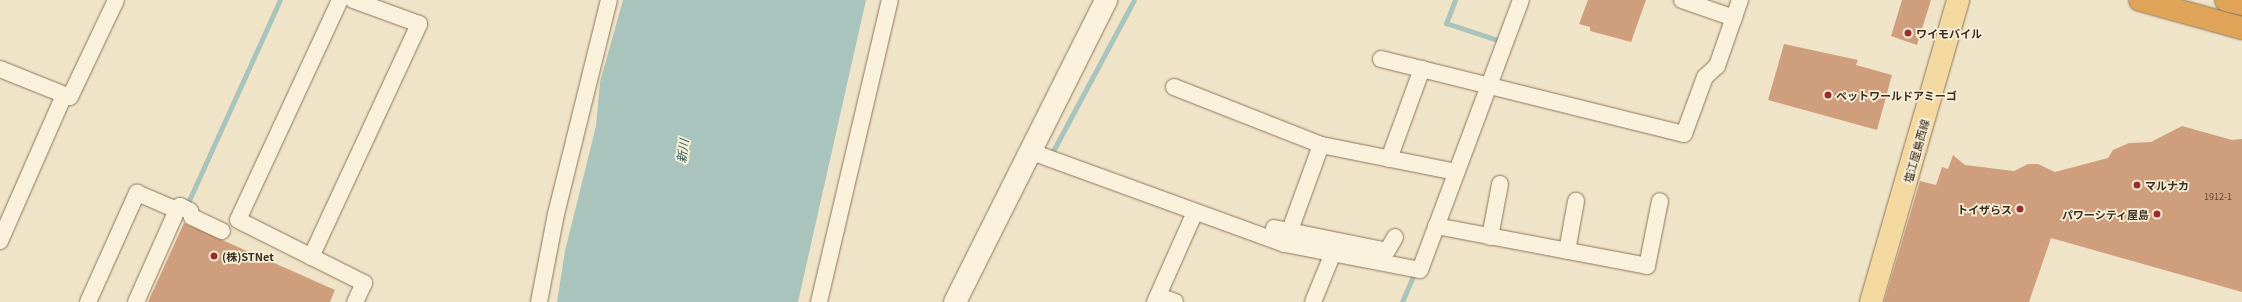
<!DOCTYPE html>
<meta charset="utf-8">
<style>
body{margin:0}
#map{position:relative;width:2242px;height:302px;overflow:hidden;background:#f0e4c8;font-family:Georgia,"Noto Sans JP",serif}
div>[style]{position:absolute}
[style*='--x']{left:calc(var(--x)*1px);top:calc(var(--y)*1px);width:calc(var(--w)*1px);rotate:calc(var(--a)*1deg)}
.water>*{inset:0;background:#a9c4bc}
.stream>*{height:5px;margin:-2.5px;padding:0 2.5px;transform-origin:2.5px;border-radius:2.5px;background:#a9c4bc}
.building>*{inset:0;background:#cf9f7d}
.roads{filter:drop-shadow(0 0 1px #8d765c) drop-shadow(0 0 1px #8d765c)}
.street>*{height:16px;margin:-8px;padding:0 8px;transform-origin:8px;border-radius:8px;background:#faf1dc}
.secondary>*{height:22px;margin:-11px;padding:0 11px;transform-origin:11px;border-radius:11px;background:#faf1dc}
.primary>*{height:22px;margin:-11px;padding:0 11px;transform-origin:11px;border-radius:11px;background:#f3d9a0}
.highway>*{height:22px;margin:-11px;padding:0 11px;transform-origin:11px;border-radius:11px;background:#e0a458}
.dots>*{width:11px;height:11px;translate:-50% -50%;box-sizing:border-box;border:2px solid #f7eed8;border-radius:50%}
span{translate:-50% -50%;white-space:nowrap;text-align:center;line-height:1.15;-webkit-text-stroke:3.5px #f7eed8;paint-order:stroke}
.number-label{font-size:9px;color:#624a37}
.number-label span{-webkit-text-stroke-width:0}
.poi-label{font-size:11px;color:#3d2e20;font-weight:700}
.left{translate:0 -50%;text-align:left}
.right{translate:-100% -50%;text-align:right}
.street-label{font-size:11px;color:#3d2e20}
.water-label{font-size:12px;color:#2f5d5a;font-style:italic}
</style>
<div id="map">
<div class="water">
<i style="clip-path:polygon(623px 0,866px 0,798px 302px,557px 302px,565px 251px,596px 126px,600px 82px)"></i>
</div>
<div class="stream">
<i style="--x:1455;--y:0;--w:25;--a:111"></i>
<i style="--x:1446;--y:23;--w:57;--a:18.4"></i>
<i style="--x:1500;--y:41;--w:4;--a:104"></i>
<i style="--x:1053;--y:151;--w:171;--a:-61.8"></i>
<i style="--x:186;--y:207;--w:227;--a:-65.6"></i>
<i style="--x:1402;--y:302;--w:33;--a:-67"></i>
</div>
<div class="building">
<i style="clip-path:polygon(1588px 0,1646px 0,1631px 42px,1590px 31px,1590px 27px,1579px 24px)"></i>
<i style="clip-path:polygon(1902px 0,1931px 0,1917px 45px,1891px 36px)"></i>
<i style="clip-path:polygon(1784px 44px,1858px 60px,1856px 65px,1892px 75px,1877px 130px,1768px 100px)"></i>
<i style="clip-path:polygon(2182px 126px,2232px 140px,2242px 139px,2242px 292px,2051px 238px,2029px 302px,1884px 302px,1920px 181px,1936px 185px,1942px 167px,1948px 169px,1953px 155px,1965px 165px,2014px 171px,2028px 164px,2038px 164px,2055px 172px,2108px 158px,2113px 150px,2129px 143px,2151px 142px)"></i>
<i style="clip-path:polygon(184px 223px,335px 290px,330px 302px,148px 302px)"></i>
</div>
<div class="roads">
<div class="street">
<i style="--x:340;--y:0;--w:242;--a:114.9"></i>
<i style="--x:238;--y:220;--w:141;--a:26.6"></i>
<i style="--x:364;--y:283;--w:21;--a:115"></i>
<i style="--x:1682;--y:0;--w:55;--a:19.1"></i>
<i style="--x:1381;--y:59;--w:312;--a:13.9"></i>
<i style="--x:1684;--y:134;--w:61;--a:-69.8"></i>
<i style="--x:1705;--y:77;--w:16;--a:-43"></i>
<i style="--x:1717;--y:66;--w:70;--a:-70.8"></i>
<i style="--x:0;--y:69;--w:75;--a:21.8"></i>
<i style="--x:70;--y:97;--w:107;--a:-64.6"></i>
<i style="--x:1174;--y:87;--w:158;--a:21.5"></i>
<i style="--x:1321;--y:145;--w:105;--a:110"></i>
<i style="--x:1321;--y:145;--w:138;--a:11.3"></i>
<i style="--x:1029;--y:151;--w:272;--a:20"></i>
<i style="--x:1285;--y:244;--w:137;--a:10.9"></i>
<i style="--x:1420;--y:270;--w:288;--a:-69.5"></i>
<i style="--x:1389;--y:159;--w:96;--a:-69.9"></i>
<i style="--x:177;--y:210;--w:5;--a:-53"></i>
<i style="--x:180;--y:206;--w:11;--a:27"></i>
<i style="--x:190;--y:211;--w:6;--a:72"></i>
<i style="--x:192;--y:217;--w:33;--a:25"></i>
<i style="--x:1436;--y:226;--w:215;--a:10.7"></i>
<i style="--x:1647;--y:266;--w:66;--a:-78.7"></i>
<i style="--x:1274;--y:228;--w:115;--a:11.5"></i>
<i style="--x:1387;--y:251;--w:16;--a:-60"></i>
<i style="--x:1490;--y:237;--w:54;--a:-79.3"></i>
<i style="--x:0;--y:241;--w:159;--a:-66.3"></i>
<i style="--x:1567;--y:251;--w:51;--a:-79.8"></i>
<i style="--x:311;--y:257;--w:257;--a:-65.1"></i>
<i style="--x:419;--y:24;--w:70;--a:-160"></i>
<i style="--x:1158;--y:296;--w:18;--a:19"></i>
<i style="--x:88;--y:302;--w:120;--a:-65.8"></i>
<i style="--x:137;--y:193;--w:43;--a:23"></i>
<i style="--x:177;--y:210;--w:101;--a:114"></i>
<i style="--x:539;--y:302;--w:90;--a:-79.1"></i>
<i style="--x:556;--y:214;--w:220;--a:-76.1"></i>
<i style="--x:819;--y:302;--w:310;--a:-76.8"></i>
<i style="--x:1155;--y:302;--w:98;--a:-66"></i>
<i style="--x:1313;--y:302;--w:53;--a:-67.8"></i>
</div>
<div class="secondary">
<i style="--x:955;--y:302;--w:338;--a:-63.4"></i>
</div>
<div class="primary">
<i style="--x:1871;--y:302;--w:314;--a:-73.9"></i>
</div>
<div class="highway">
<i style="--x:2140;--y:0;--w:106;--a:15.4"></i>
<i style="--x:2226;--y:0;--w:16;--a:14"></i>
</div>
</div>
<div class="dots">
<i style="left:1908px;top:33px;background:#9e2a2b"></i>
<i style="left:1828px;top:95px;background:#9e2a2b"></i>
<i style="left:2137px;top:185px;background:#9e2a2b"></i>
<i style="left:2020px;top:209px;background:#9e2a2b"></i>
<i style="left:2157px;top:214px;background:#9e2a2b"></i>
<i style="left:214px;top:256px;background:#9e2a2b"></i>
</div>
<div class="number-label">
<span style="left:2218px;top:197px">1912-1</span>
</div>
<div class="poi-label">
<span class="left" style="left:1916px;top:33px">ワイモバイル</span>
<span class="left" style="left:1836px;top:95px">ペットワールドアミーゴ</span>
<span class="left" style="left:2145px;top:185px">マルナカ</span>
<span class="right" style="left:2012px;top:209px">トイザらス</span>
<span class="right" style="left:2149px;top:214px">パワーシティ屋島</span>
<span class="left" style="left:222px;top:256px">(株)STNet</span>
</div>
<div class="street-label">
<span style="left:1916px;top:151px;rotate:-74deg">塩江屋島西線</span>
</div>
<div class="water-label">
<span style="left:682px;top:151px;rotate:-82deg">新川</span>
</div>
</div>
